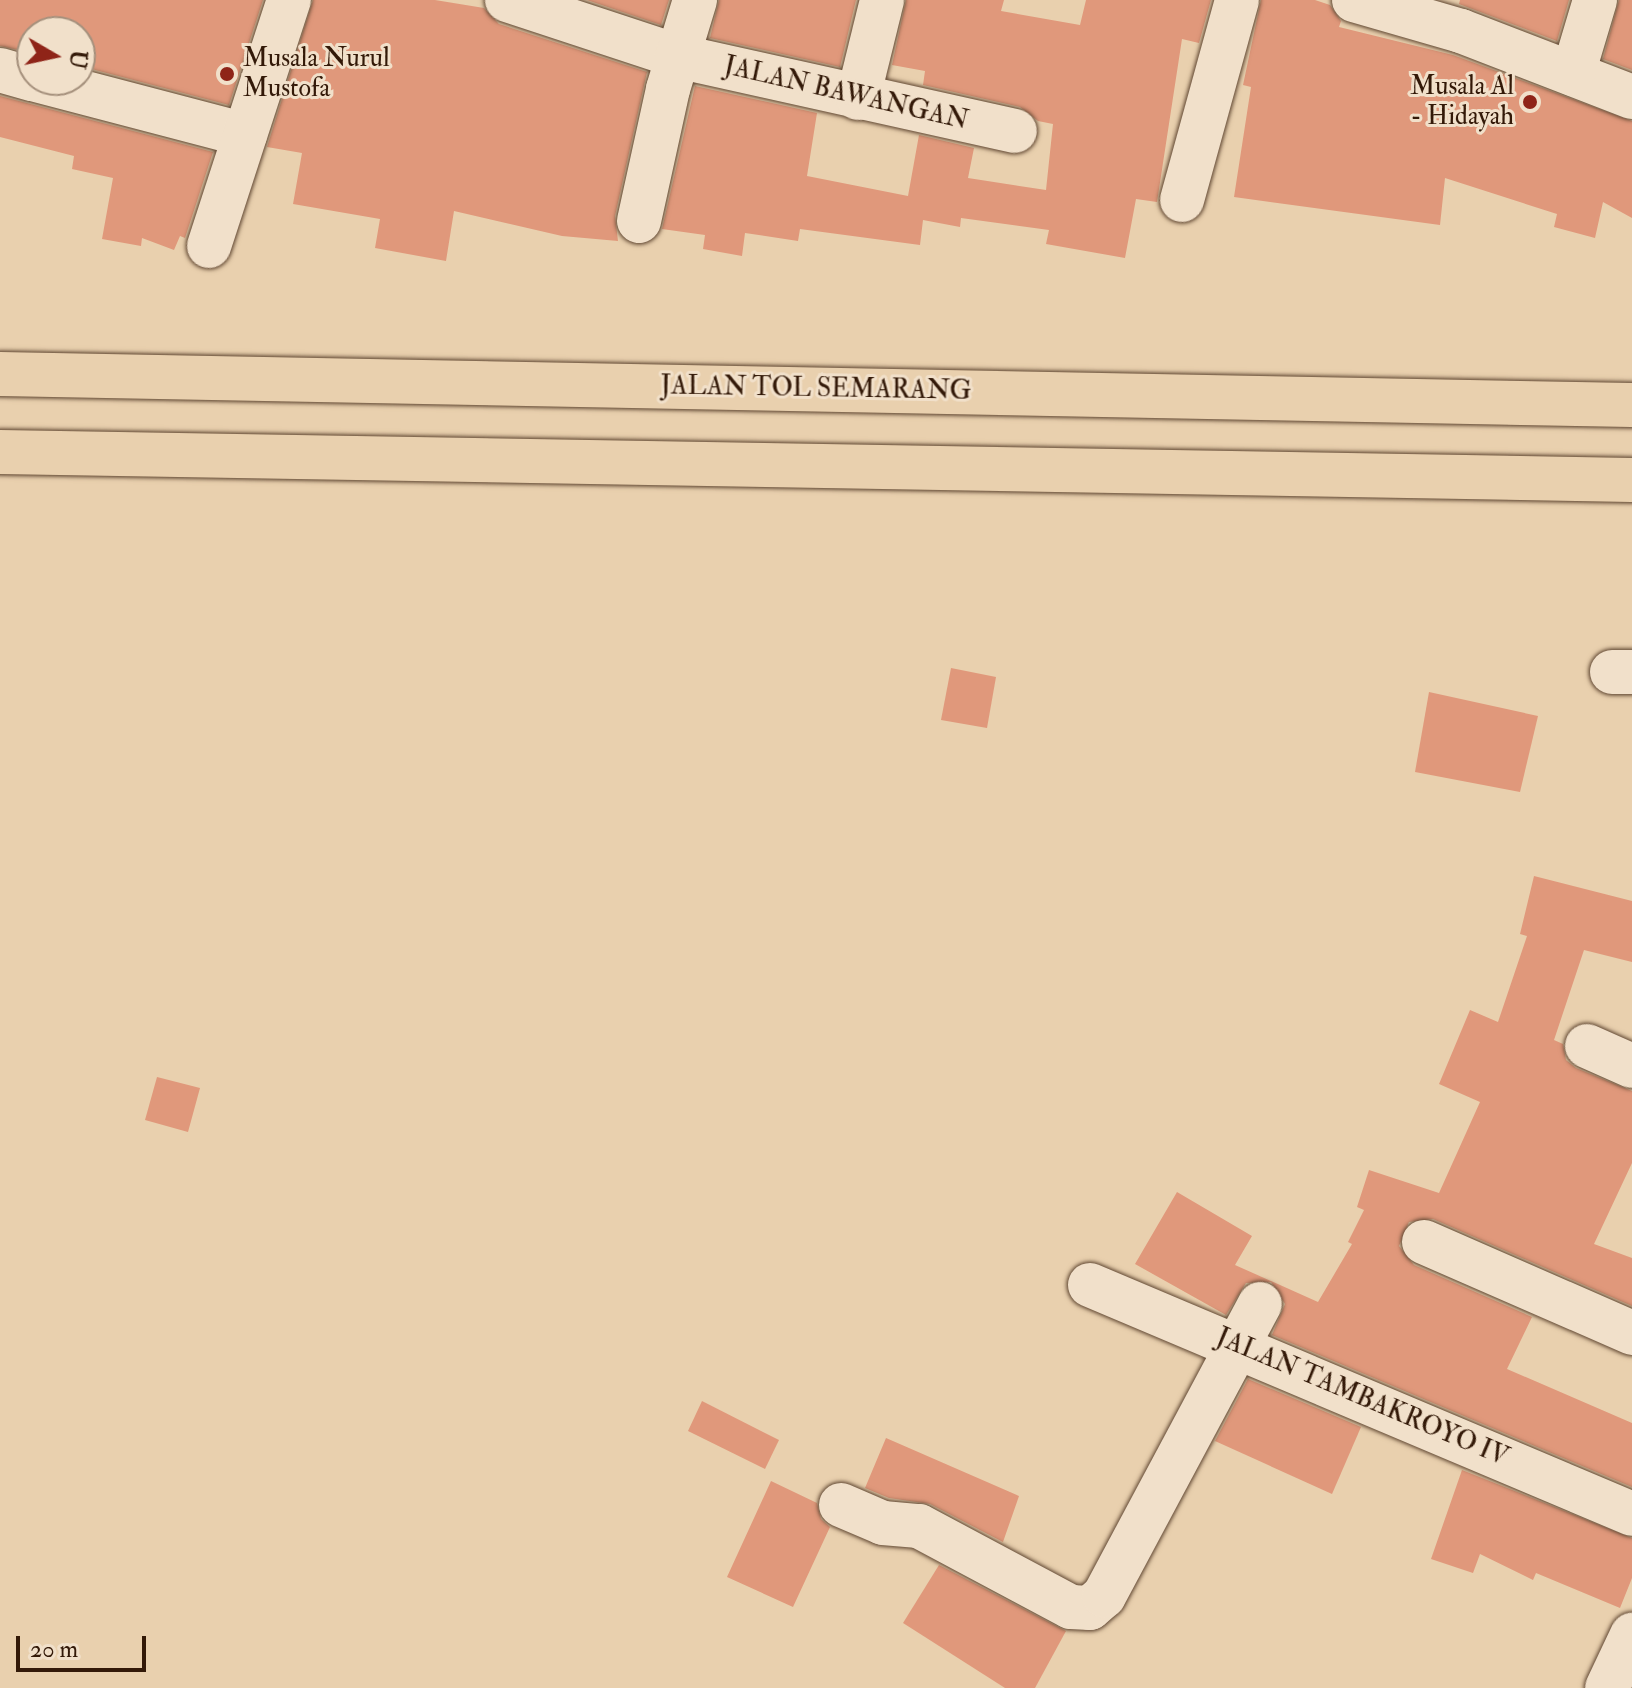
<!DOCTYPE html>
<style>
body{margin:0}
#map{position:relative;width:1632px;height:1688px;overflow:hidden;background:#e9d0ae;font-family:"IM FELL Double Pica",serif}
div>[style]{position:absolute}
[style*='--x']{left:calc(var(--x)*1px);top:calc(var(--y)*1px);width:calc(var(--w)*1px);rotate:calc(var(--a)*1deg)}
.building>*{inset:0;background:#e0987b}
.roads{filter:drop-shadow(0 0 2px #604732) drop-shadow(0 0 2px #604732)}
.minor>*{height:44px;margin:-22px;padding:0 22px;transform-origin:22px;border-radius:22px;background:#f1e0ca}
.highway>*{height:44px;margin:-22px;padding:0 22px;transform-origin:22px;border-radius:22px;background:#e9d0ae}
.dots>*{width:22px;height:22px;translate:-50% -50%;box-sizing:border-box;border:4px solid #f1e0ca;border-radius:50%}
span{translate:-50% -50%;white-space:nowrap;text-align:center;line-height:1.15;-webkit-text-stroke:6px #f1e0ca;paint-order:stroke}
.poi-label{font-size:26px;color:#331908}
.left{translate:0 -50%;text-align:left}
.right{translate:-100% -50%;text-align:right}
.street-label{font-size:26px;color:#331908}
.north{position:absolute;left:16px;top:16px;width:80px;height:80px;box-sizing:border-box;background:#f1e0ca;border:2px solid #a5907c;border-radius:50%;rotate:99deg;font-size:22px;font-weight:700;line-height:32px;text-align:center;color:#331908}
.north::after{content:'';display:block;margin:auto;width:28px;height:36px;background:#8f2418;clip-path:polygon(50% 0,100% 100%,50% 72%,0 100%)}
.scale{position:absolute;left:16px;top:1636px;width:130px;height:36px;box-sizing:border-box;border:4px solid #331908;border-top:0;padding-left:10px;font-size:24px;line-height:28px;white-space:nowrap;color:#331908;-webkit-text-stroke:6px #f1e0ca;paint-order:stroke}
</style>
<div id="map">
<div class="building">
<i style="clip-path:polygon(0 0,263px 0,229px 105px,80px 66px,80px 32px,32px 32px,32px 53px,0 46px)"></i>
<i style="clip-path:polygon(313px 0,435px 0,484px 8px,499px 24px,647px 72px,615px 216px,618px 241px,562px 236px,454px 211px,446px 261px,375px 248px,380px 219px,293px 204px,302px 153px,267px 147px)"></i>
<i style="clip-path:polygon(587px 0,669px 0,661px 25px)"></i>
<i style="clip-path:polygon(719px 0,856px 0,840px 67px,710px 38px)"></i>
<i style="clip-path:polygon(906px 0,1004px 0,1001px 11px,1080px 25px,1086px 0,1211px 0,1199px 43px,1182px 39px,1157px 202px,1136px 199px,1125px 258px,1046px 244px,1049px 230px,961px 218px,960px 227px,923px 220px,920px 245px,800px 229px,798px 241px,745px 233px,742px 256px,703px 249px,705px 235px,662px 229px,695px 86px,817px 113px,807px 176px,908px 196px,919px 135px,974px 148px,968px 178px,1046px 190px,1053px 124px,1038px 121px,1020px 107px,923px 85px,925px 71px,892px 65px)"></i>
<i style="clip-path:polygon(1261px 0,1315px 0,1330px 5px,1341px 21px,1339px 27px,1453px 55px,1632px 121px,1632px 218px,1603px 202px,1595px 238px,1554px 227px,1557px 214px,1445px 178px,1440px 225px,1234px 197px,1251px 87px,1243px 85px)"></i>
<i style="clip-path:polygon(1460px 0,1569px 0,1557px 41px,1459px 4px)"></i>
<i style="clip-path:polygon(1619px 0,1632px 0,1632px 70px,1603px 59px)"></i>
<i style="clip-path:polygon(0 96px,213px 152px,185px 238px,180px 236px,174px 250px,142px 238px,141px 246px,102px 239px,113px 178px,72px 169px,74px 156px,0 137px)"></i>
<i style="clip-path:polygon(951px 668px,996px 677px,987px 728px,941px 720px)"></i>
<i style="clip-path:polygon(1429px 692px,1538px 716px,1520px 792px,1415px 772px)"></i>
<i style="clip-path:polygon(1534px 876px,1632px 901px,1632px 962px,1584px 950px,1554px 1040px,1563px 1044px,1566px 1060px,1576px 1068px,1632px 1091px,1632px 1163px,1594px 1244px,1632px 1258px,1632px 1306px,1433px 1219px,1409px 1222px,1399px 1246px,1414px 1265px,1532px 1317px,1507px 1369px,1632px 1423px,1632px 1487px,1272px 1335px,1285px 1304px,1271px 1282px,1246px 1283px,1226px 1315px,1135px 1264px,1177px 1192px,1252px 1236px,1235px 1265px,1318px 1302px,1352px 1244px,1348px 1242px,1364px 1210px,1357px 1207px,1369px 1170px,1439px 1193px,1480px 1102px,1439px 1084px,1470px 1010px,1498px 1022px,1527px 936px,1520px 934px)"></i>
<i style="clip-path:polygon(157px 1077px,200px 1088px,188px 1132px,145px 1120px)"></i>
<i style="clip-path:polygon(1248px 1379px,1361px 1427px,1332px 1494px,1215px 1441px)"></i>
<i style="clip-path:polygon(702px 1401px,779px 1440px,765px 1469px,688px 1431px)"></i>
<i style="clip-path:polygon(886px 1438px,1019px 1496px,1003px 1542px,930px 1504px,889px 1498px,865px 1488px)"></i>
<i style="clip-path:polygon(1462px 1470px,1632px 1538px,1632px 1578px,1620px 1608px,1536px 1573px,1533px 1580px,1480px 1554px,1473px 1573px,1431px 1559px)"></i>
<i style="clip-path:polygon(771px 1481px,817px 1503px,821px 1519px,830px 1527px,793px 1607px,727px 1577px)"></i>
<i style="clip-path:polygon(939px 1565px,1066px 1631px,1035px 1688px,1005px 1688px,903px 1623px)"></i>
</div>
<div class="roads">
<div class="minor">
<i style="--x:507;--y:0;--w:179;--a:18.2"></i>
<i style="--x:677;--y:56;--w:346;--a:12.5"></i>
<i style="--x:1354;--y:0;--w:111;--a:16.2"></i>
<i style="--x:1461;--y:31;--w:183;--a:21.1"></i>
<i style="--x:0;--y:70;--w:33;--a:16"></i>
<i style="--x:1573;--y:74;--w:77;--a:-73.4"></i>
<i style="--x:36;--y:80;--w:216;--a:14.7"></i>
<i style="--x:858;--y:98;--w:101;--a:-76.2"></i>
<i style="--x:1182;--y:200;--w:207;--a:-74.6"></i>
<i style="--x:639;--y:221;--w:135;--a:-77.6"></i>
<i style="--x:668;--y:89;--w:93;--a:-73.1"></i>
<i style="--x:209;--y:246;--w:259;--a:-72"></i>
<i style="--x:1612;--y:672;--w:20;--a:0"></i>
<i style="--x:1587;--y:1046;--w:49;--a:24"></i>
<i style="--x:1424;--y:1242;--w:227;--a:23.6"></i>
<i style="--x:1090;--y:1285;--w:588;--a:22.9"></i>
<i style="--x:841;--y:1505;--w:46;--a:23.2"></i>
<i style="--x:883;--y:1523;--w:36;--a:5"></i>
<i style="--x:919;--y:1526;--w:172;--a:28.1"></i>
<i style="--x:1071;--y:1607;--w:19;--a:3"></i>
<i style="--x:1090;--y:1608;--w:18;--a:-41"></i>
<i style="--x:1104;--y:1596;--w:331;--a:-61.9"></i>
<i style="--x:1607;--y:1688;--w:59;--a:-64.7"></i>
</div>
<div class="highway">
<i style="--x:0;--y:374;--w:1632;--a:1.09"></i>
<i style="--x:0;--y:452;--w:1632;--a:0.98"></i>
</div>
</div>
<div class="dots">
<i style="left:227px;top:74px;background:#8f2418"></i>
<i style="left:1530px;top:102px;background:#8f2418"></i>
</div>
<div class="poi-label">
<span class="left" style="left:243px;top:74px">Musala Nurul<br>Mustofa</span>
<span class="right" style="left:1514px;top:102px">Musala Al<br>- Hidayah</span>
</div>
<div class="street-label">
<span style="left:846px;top:94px;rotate:13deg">JALAN BAWANGAN</span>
<span style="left:816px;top:389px;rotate:1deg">JALAN TOL SEMARANG</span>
<span style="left:1362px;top:1398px;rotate:23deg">JALAN TAMBAKROYO IV</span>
</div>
<div class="north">U</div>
<div class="scale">20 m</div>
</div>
